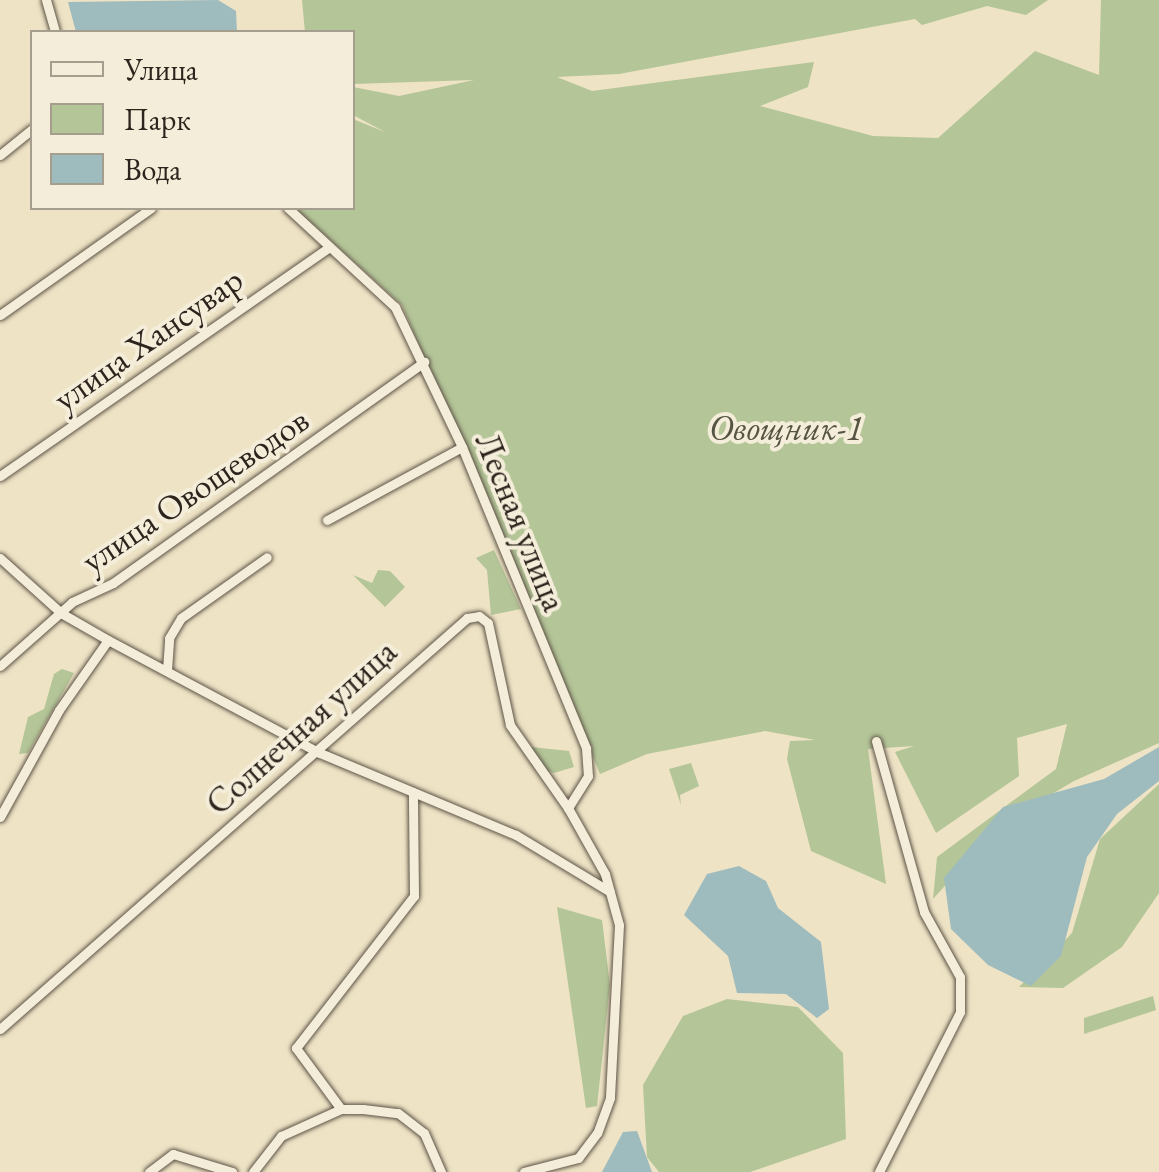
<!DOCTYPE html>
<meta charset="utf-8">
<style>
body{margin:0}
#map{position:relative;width:1159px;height:1172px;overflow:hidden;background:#eee3c5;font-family:"EB Garamond",serif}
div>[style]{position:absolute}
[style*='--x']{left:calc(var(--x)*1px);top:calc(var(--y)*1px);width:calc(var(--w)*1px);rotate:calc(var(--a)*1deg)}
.green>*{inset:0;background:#b4c598}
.water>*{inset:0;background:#9ebbbe}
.roads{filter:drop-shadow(0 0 2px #5e5447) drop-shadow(0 0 2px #5e5447)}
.street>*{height:9px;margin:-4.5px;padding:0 4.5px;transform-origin:4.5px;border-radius:4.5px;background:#f4edd9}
span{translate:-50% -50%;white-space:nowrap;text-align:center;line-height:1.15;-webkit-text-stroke:8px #f4edd9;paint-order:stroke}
.street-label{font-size:35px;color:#2e241d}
.park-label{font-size:35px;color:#565442;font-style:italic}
.legend{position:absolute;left:30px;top:30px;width:325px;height:180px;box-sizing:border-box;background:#f4edd9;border:2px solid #a59d8e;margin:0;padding:12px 18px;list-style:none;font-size:30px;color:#2e241d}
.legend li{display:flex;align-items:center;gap:20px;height:50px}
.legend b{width:50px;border:2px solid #a59d8e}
</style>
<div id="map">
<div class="green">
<i style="clip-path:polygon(302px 0,1048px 0,1026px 15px,987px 6px,922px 25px,915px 19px,619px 74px,557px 77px,592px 91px,814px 62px,808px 87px,760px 106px,873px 136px,938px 138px,1035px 51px,1099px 75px,1101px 0,1159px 0,1159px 743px,1074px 781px,1000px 825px,933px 899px,937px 857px,1056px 769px,1067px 724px,1017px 738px,1019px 776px,936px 833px,895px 752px,914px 746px,868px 749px,886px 884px,811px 851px,787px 759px,790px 741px,815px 740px,765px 731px,647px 754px,600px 774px,402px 305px,295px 208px,352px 208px,353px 119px,385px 132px,353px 115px,353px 87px,399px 96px,474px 80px,353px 84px,352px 32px,305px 32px)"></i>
<i style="clip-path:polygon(494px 550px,521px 609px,491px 615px,487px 570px,476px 558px)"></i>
<i style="clip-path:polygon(378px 570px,390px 571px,405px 587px,385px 607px,353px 575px,372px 583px)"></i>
<i style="clip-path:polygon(62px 669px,74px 673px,28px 753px,19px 754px,28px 717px,44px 709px,54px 674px)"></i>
<i style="clip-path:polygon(531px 747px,569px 751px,574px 767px,554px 773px,531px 765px)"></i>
<i style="clip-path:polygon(691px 763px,699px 786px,680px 795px,681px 805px,669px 769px)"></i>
<i style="clip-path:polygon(1159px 784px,1159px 893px,1122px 947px,1063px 988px,1019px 987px,1072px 933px,1100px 839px)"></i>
<i style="clip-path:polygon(557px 907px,602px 920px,610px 985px,597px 1106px,586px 1108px)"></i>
<i style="clip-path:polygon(1153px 996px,1156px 1010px,1084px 1034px,1084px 1018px)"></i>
<i style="clip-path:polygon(727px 999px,798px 1007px,843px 1053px,846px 1139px,750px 1172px,659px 1172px,647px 1157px,643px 1085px,683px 1016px)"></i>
</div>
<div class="water">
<i style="clip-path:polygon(218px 0,236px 11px,237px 32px,76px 32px,68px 2px)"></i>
<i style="clip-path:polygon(1159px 747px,1159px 781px,1117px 814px,1087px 857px,1061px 956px,1031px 986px,988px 965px,951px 929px,944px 878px,1003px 807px,1104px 779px)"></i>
<i style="clip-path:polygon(739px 866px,766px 881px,778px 908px,821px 942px,829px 1009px,817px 1018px,786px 994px,737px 993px,728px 956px,684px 915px,707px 874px)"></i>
<i style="clip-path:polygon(637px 1131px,652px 1172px,602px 1172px,623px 1132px)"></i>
</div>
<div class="roads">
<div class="street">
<i style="--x:46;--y:0;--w:33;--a:74"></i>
<i style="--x:0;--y:155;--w:41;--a:-39.1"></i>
<i style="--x:288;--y:208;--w:146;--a:42.8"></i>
<i style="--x:395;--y:307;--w:155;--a:64.4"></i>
<i style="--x:462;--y:447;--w:326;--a:67.6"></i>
<i style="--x:586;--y:748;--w:28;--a:86"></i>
<i style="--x:588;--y:776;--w:38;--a:122"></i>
<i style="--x:568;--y:808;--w:76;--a:60.7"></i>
<i style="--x:605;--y:874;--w:53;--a:74.6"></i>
<i style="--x:619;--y:925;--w:173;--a:93"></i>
<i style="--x:610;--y:1098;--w:37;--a:110"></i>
<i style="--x:597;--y:1133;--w:31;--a:127"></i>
<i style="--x:578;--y:1158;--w:56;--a:165.5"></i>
<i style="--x:0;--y:315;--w:185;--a:-35.3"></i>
<i style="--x:0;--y:476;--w:399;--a:-34.8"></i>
<i style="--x:327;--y:520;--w:153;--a:-28.4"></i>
<i style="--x:0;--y:558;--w:82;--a:42"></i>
<i style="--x:61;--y:613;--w:54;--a:29.9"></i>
<i style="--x:108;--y:640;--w:240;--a:28.1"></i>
<i style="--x:320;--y:753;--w:212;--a:22.7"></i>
<i style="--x:516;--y:835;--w:109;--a:31.1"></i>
<i style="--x:0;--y:666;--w:96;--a:-41.6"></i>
<i style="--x:72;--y:602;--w:45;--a:-24.9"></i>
<i style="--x:113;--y:583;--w:382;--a:-35.4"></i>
<i style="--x:167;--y:670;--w:32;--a:-86"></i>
<i style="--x:169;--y:638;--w:23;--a:-59"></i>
<i style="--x:181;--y:618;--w:105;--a:-35.3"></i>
<i style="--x:876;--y:741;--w:178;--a:74.3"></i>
<i style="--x:924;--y:912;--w:74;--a:61"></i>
<i style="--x:960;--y:977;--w:35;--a:90"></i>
<i style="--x:960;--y:1012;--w:179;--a:116.9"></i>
<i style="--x:0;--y:817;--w:122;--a:-61.1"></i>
<i style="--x:59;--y:710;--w:85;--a:-55"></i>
<i style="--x:0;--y:1029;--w:622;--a:-41.35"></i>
<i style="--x:467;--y:618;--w:12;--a:-9"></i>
<i style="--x:479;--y:616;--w:11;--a:38"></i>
<i style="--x:488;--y:623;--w:104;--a:77.8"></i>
<i style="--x:510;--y:725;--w:101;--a:55.1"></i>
<i style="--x:341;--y:1109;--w:76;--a:-126.4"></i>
<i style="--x:296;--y:1048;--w:192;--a:-52.2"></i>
<i style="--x:414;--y:896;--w:104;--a:-90.6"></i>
<i style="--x:149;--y:1172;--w:30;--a:-37"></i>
<i style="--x:173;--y:1154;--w:62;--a:17"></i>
<i style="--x:253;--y:1172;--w:46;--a:-52.1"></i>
<i style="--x:281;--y:1136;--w:66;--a:-24.2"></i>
<i style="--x:341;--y:1109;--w:22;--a:0"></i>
<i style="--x:363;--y:1109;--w:35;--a:7"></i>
<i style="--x:398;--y:1113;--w:33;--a:38"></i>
<i style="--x:424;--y:1133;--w:43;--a:66.4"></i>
</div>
</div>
<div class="street-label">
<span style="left:148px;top:339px;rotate:-35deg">улица Хансувар</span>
<span style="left:195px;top:490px;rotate:-34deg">улица Овощеводов</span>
<span style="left:521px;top:522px;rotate:68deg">Лесная улица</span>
<span style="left:301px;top:727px;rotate:-42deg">Солнечная улица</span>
</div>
<div class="park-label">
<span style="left:786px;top:428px">Овощник-1</span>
</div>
<ul class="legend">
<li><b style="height:12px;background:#f4edd9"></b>Улица</li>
<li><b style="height:28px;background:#b4c598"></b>Парк</li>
<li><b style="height:28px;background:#9ebbbe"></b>Вода</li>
</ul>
</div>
